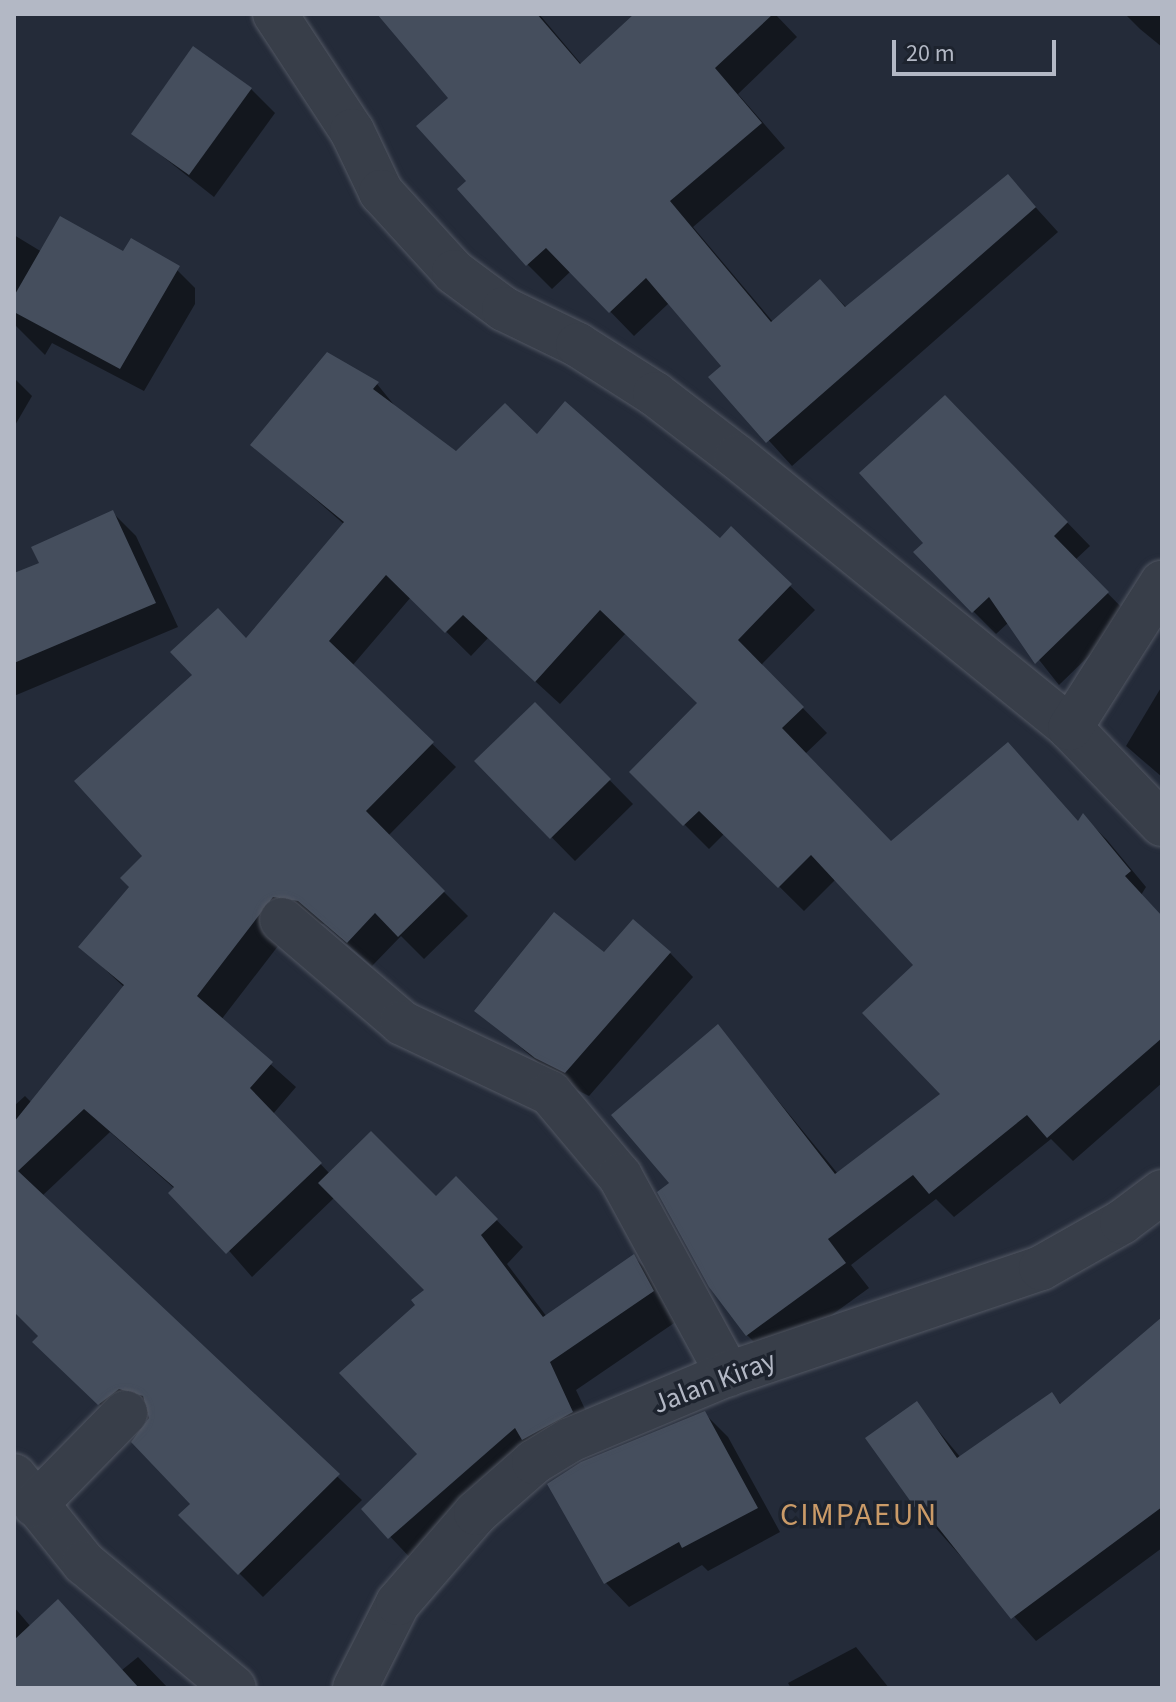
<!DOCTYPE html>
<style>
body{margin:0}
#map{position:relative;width:1176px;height:1702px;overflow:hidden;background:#242b39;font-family:"Source Sans 3",sans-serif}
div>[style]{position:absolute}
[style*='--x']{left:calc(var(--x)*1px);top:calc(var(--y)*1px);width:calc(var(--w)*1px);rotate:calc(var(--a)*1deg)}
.shadow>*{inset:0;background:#0007}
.building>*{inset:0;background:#454e5d}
.roads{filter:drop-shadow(0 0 2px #535864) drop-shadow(0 0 2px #535864)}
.minor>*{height:44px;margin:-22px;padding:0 22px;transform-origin:22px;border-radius:22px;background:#383e49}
span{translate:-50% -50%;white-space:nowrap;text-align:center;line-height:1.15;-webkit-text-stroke:7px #1d232e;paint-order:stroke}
.street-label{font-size:28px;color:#b3b8c5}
.quarter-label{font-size:32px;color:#cb9b68;letter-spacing:2px}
.frame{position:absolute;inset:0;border:16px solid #b3b8c5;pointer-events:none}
.scale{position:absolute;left:892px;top:40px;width:164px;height:36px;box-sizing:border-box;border:4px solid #b3b8c5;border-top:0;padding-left:10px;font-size:24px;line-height:28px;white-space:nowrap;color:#b3b8c5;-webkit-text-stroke:6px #1d232e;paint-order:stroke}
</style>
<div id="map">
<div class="shadow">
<i style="clip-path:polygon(383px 14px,539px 14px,582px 65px,636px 14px,775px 14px,797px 37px,738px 94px,785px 148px,693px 227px,773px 322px,820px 281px,847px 308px,1008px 177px,1058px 232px,792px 466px,711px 377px,723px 366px,669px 303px,634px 336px,571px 271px,552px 289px,527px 264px,469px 181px,451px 99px)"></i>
<i style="clip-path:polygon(1125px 14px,1162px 14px,1162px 47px,1140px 29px)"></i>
<i style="clip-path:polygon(251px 89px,275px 113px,214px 197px,133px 133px)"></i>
<i style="clip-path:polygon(14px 235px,42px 252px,123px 254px,171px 264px,195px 288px,195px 304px,144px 391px,52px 343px,45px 355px,14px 324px)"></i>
<i style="clip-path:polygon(14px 378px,32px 396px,14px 427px)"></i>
<i style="clip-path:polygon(377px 384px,399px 411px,457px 453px,537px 437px,719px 540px,739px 537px,815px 610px,761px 665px,827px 733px,805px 754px,891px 844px,1008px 745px,1079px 823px,1083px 816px,1107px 840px,1146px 887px,1141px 895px,1162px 917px,1162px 1083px,1073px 1161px,1051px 1139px,954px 1217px,936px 1199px,851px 1265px,869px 1288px,771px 1359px,747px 1335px,672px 1184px,718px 1027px,838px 1174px,943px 1094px,916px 965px,836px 879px,804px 911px,725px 833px,709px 849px,632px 772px,700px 704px,626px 633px,560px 704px,488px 638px,471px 656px,411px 597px,352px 666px,456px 767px,388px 836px,468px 916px,424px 959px,401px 936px,372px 966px,324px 924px,298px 920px,221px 1020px,296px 1087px,273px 1114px,330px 1174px,436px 1199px,456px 1179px,523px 1247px,507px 1264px,547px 1317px,634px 1257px,661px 1284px,680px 1319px,576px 1390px,599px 1439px,417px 1565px,364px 1509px,419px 1454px,418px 1306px,427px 1290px,335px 1197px,252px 1277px,175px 1189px,110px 1132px,42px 1196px,362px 1500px,263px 1597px,181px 1515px,193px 1504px,150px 1414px,144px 1412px,124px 1427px,59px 1366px,41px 1336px,14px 1311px,14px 1106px,25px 1096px,32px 1103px,124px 987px,81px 947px,131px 887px,247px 640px,345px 525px,253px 445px)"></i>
<i style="clip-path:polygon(968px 420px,1090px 546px,1075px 560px,1130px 616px,1059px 685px,1009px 622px,996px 634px,973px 611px,925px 543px)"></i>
<i style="clip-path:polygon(113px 513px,136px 536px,178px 627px,14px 696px,14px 575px,41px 564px)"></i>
<i style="clip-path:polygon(1162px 686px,1162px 777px,1126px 746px)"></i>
<i style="clip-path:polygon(535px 704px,633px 804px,575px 861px,477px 761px)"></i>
<i style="clip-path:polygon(670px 953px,693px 977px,589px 1096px,561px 1082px,477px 1010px,605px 955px)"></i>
<i style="clip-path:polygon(1162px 1319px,1162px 1548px,1036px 1641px,918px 1508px,916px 1404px,961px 1458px,1052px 1395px,1062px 1405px)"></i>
<i style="clip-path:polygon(704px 1413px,728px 1437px,780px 1532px,708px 1571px,702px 1565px,629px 1607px,606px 1583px)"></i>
<i style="clip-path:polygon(14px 1607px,31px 1627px,122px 1670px,138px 1657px,168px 1688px,14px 1688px)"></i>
<i style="clip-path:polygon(856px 1647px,889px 1688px,791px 1688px,788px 1683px)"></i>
</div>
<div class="building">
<i style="clip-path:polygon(377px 14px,537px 14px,580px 64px,634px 14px,773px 14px,715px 68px,762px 123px,670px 201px,771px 322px,820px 279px,845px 307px,1008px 174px,1036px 207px,766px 443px,708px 377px,721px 366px,646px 278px,609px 313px,546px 248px,526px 266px,457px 189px,466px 181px,416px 126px,448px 98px)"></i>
<i style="clip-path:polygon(193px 46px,252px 88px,189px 175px,131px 134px)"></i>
<i style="clip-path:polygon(60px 216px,123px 251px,131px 238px,180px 266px,120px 369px,14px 312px,14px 296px)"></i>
<i style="clip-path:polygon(327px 352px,379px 382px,373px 389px,456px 451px,505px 403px,537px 434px,565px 401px,720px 538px,731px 526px,792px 584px,738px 640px,804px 707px,782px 728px,891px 841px,1008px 742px,1078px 821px,1083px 813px,1131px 871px,1125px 876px,1162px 916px,1162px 1038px,1047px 1138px,1027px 1115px,929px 1194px,913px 1175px,828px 1239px,846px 1263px,746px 1336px,709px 1287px,657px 1192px,669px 1183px,611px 1115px,718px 1024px,835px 1174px,940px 1094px,862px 1013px,913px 965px,811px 855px,778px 888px,699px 811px,683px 826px,629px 772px,697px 703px,600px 610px,535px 682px,463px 615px,445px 633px,386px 575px,329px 641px,434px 742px,366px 811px,445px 891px,398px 937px,375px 913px,347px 943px,298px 901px,273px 897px,197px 996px,273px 1062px,250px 1088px,322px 1163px,226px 1254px,168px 1193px,174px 1187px,84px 1109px,18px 1171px,340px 1474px,238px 1575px,178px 1515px,190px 1504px,131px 1442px,149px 1418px,143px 1396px,119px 1389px,98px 1405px,32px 1342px,38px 1336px,14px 1312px,14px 1122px,124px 985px,78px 947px,129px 887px,120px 878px,142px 856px,74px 781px,192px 675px,170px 652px,218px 608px,246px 638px,344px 522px,250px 445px)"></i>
<i style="clip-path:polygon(945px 395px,1068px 522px,1054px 536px,1109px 592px,1035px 664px,989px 597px,972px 613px,913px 552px,923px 543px,859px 473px)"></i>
<i style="clip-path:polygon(113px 510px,156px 603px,14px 663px,14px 573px,39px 563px,31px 547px)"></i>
<i style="clip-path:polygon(535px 702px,611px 779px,550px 839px,474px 761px)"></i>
<i style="clip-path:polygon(554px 912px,604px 952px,633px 919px,671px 952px,565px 1073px,535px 1058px,474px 1011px)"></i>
<i style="clip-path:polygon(371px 1131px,436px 1196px,456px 1176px,498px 1219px,481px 1235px,543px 1317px,634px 1254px,654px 1291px,550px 1362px,573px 1412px,522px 1440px,515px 1428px,388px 1539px,361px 1509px,417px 1454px,339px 1373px,415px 1305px,411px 1300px,424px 1290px,318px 1183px)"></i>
<i style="clip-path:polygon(1162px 1317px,1162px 1507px,1011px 1619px,921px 1506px,916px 1509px,865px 1438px,917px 1401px,957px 1458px,1052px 1392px,1060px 1404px)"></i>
<i style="clip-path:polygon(705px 1411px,758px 1508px,682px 1548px,679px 1542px,604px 1584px,547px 1484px,581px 1462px)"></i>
<i style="clip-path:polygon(58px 1599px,139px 1688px,14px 1688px,14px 1640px)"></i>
</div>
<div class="roads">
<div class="minor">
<i style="--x:275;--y:14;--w:140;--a:56.7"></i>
<i style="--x:352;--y:131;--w:68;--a:64.6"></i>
<i style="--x:381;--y:192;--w:108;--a:47.6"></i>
<i style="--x:454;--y:272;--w:62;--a:36.5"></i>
<i style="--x:504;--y:309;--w:82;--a:25.9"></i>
<i style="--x:578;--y:345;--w:91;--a:32.5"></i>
<i style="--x:655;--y:394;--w:103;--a:37.5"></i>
<i style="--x:737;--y:457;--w:429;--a:39.1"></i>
<i style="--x:1070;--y:728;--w:133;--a:46.2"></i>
<i style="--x:1070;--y:728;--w:172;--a:-57.6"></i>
<i style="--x:282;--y:920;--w:158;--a:40.6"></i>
<i style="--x:402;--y:1023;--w:164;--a:25.3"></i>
<i style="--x:550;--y:1093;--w:109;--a:49.9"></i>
<i style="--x:620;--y:1176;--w:226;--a:61.4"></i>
<i style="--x:14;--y:1476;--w:112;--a:51.2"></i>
<i style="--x:84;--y:1563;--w:195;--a:39.8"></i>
<i style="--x:35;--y:1505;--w:129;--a:-45.6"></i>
<i style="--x:355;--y:1688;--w:95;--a:-63.2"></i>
<i style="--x:398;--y:1603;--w:119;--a:-49.1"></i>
<i style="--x:476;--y:1513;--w:77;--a:-41.3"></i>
<i style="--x:534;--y:1462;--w:42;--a:-31.4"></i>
<i style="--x:570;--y:1440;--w:171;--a:-22.7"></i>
<i style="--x:728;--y:1374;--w:330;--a:-18.7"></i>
<i style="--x:1041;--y:1268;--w:93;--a:-29.6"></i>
<i style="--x:1122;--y:1222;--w:50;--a:-36.9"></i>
</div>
</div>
<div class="street-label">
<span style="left:714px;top:1382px;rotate:-21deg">Jalan Kiray</span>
</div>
<div class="quarter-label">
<span style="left:859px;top:1515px">CIMPAEUN</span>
</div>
<div class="frame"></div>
<div class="scale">20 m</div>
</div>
